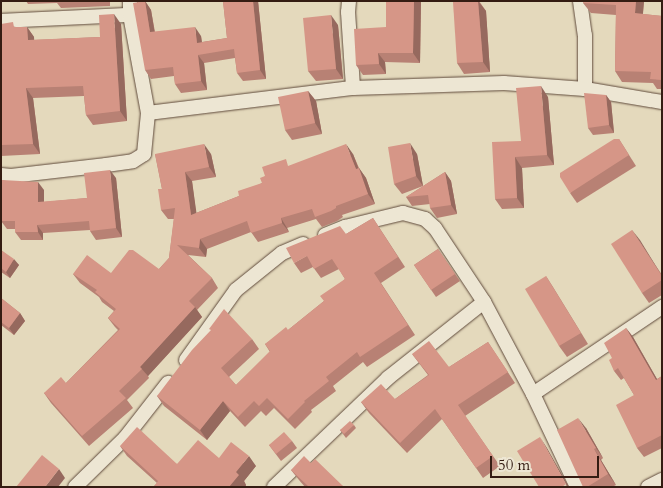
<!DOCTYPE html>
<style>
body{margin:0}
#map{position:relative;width:663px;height:488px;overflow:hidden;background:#e4d9bc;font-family:Cardo,serif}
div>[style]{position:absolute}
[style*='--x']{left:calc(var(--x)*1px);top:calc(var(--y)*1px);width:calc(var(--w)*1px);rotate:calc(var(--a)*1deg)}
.roads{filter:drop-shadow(0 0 1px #604b3c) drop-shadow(0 0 1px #604b3c)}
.minor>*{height:14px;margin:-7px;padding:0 7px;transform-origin:7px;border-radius:7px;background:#ede6d3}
.wall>*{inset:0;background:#b88174}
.shaded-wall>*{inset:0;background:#96695e}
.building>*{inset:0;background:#d69687}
span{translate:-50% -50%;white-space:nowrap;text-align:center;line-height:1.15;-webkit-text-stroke:4px #ede6d3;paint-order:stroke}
.frame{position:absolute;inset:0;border:2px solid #341c12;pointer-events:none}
.scale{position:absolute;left:490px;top:456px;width:109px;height:22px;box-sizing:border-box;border:2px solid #341c12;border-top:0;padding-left:6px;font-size:15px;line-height:18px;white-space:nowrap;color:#341c12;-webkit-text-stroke:4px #ede6d3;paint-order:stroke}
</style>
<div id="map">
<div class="roads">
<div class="minor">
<i style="--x:349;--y:1;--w:11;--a:95"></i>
<i style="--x:348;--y:12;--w:76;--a:86.2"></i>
<i style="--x:580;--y:1;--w:34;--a:82"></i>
<i style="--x:585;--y:35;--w:54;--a:90"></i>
<i style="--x:1;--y:21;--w:129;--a:-2.7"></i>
<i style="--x:148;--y:113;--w:207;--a:-7"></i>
<i style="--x:353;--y:88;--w:151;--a:-1.9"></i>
<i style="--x:504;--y:83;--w:81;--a:4.2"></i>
<i style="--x:585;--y:89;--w:78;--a:9.6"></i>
<i style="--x:1;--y:175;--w:10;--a:6"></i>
<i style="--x:11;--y:176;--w:96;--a:-6.6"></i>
<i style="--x:106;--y:165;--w:27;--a:-8"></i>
<i style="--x:133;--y:161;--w:13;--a:-32"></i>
<i style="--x:144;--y:154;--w:41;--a:-84.4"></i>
<i style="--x:148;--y:113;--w:100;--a:-100.4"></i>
<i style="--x:130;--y:15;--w:14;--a:-90"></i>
<i style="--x:325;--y:235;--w:22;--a:-22"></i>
<i style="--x:345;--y:227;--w:60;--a:-13.6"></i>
<i style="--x:403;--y:213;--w:23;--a:15"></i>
<i style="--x:425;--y:219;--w:13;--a:42"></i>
<i style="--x:435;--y:228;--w:89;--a:56.5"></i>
<i style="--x:484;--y:302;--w:104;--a:62"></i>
<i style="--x:533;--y:394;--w:103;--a:64.7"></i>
<i style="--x:186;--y:360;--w:86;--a:-54.5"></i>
<i style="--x:236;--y:290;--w:59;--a:-38.8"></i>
<i style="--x:282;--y:253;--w:23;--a:-23"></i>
<i style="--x:533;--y:394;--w:156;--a:-34"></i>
<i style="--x:75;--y:487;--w:70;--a:-44.4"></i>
<i style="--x:125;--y:438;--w:70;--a:-52"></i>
<i style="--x:274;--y:487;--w:158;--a:-43.7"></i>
<i style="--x:388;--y:378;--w:122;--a:-38.4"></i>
<i style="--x:648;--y:487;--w:16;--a:-27"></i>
</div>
</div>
<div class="wall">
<i style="clip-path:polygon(26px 1px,110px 1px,110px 6px,61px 8px,57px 3px,28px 4px)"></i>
<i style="clip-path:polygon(145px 1px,151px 10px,155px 32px,201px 36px,202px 42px,227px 38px,223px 1px,258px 1px,266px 79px,243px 81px,237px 73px,235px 58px,204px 63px,207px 90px,181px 93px,175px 84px,174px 76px,151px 79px,145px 70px)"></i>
<i style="clip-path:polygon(386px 1px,421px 1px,420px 63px,385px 62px,386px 74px,363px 75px,356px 65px,386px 27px)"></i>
<i style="clip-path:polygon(465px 1px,479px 1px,486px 11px,490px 72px,464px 74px,457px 63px)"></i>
<i style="clip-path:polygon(644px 1px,643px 14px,662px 16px,662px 89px,657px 89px,653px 83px,622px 82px,615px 71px,616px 15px,591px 13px,583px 3px)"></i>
<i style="clip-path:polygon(1px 24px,16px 27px,27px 27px,34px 37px,34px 40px,100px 37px,121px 24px,127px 121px,93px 125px,86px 115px,84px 96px,33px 98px,40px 154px,1px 156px)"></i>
<i style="clip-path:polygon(338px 25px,343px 79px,316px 81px,308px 71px)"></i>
<i style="clip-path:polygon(308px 91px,316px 101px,322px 134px,292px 140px,285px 130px)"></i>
<i style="clip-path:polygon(606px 95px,611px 102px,614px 133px,593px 135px,588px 128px)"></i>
<i style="clip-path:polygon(548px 97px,554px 165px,522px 168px,524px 208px,502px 209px,495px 199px,521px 141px)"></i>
<i style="clip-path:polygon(619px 139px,636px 166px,577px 203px,570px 193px)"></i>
<i style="clip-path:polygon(155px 154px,211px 154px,216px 177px,192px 181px,196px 213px,239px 196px,262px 183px,265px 176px,290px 166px,353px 154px,359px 168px,366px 178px,375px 204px,342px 215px,343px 217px,337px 221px,322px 227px,316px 219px,287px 228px,289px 232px,258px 242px,251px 232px,207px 249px,206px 257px,188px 255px,212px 278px,218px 288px,197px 310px,202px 317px,148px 376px,149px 378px,127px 400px,133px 408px,89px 446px,51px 403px,44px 393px,66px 383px,118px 330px,115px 327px,108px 318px,114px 311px,102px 302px,99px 297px,80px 283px,73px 274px,111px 273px,159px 269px,169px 258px,174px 219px,168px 219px,161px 210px,162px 189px)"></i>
<i style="clip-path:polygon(417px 154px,423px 186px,402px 194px,394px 184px)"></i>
<i style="clip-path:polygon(445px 172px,451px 181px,457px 214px,437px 218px,430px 208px,430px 204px,412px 206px,406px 197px)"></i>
<i style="clip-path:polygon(116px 178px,122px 237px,96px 240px,90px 231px,90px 230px,43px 233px,43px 240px,21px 240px,15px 232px,15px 229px,7px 229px,1px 221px,2px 180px,44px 190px,44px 202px,87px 198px)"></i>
<i style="clip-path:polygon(373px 218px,405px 267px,381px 283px,415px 335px,367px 367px,363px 362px,333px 386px,336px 391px,311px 410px,312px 412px,295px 429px,274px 408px,266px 416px,261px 411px,245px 427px,230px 411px,207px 440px,164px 406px,157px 396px,252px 339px,259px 349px,229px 377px,236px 385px,270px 352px,265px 344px,288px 330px,324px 301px,345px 279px,339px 269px,321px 278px,313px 267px,301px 273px,294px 263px,346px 234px)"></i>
<i style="clip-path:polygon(632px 230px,662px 275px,662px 295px,649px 303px,642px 293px)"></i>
<i style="clip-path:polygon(438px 249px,460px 281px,436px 297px,414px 265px)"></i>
<i style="clip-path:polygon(1px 250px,19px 265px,10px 278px,1px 272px)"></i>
<i style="clip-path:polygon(546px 276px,553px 287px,588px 344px,567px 357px,559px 346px)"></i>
<i style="clip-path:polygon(1px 298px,20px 313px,25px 321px,14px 335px,1px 325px)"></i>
<i style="clip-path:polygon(626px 328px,633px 337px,657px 379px,662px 376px,662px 448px,644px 457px,637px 448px,634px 395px,624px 378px,621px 380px,614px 371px,612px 358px)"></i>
<i style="clip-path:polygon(488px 342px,515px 383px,465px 416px,500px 466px,483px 478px,442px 419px,407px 453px,369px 413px,361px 402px,395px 399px,428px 375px,412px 354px,449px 367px)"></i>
<i style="clip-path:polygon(354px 425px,356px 428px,346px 438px,340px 430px)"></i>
<i style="clip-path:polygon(586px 428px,603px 458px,601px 460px,616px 485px,612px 487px,583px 487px)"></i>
<i style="clip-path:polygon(292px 441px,297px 448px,281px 461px,269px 445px)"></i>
<i style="clip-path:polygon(120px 446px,177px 464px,219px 458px,256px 466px,244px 481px,246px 485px,245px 487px,153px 487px,157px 483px,127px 456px)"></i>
<i style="clip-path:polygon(311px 463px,344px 487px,305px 487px,299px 480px,291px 470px)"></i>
</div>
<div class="shaded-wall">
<i style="clip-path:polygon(145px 1px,151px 10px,156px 41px,150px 32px)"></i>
<i style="clip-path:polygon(253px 1px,258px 1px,266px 79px,260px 70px)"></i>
<i style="clip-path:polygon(414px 1px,421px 1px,420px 63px,413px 53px)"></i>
<i style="clip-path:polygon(478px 1px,486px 11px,490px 72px,483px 62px)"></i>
<i style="clip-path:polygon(636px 1px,644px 1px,642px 23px,635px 13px)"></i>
<i style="clip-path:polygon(114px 14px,121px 24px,127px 121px,120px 111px)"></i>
<i style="clip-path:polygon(331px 15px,338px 25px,343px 79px,336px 69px)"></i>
<i style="clip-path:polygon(27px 27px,34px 37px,35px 50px,28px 40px)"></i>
<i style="clip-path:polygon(195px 27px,201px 36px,203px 52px,197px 43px)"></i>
<i style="clip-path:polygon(378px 53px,385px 62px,386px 74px,379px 64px)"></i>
<i style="clip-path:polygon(198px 55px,204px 63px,207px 90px,201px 81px)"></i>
<i style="clip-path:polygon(541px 86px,548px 97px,554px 165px,547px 155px)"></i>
<i style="clip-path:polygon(26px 88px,33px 98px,40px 154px,33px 144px)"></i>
<i style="clip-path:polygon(308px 91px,316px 101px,322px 134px,315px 123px)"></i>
<i style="clip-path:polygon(606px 95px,611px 102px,614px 133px,609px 125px)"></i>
<i style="clip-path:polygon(410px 143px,417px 154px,423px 186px,416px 176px)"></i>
<i style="clip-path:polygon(204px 144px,211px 154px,216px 177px,209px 167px)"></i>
<i style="clip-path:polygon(346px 144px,353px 154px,359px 170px,359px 168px,366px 178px,375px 204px,368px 194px,356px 169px)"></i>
<i style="clip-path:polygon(515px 157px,522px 168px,524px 208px,517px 198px)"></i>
<i style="clip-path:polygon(110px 170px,116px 178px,122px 237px,116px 228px)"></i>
<i style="clip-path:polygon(185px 172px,192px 181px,198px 224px,191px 215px)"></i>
<i style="clip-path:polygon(445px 172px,451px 181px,457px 214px,451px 205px)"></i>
<i style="clip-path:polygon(38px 182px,44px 190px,44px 211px,38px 202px)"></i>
<i style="clip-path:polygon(281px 218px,287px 228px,289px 232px,282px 223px)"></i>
<i style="clip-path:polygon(37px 225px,43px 233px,43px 240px,38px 232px)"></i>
<i style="clip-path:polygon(632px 230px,640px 240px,662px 276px)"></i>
<i style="clip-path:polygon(200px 239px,207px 249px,206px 257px,199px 248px)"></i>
<i style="clip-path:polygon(14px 259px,19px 265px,10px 278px,6px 272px)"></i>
<i style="clip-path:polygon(195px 307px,202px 317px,148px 376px,140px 367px)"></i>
<i style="clip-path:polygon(20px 313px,25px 321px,14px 335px,9px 328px)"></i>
<i style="clip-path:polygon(626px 328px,633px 337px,662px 388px,656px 380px)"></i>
<i style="clip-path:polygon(223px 401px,230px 411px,207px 440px,200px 430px)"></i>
<i style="clip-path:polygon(578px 418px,586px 428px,603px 458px,596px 448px)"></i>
<i style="clip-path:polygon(540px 437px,547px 448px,569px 487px,567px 487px,566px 484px)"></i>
<i style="clip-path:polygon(594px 449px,601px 460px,616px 485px,608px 474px)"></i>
<i style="clip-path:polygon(249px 456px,256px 466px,244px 481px,246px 485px,245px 487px,229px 487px,236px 472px)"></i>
<i style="clip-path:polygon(59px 469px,65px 478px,58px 487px,45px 487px)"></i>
</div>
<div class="building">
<i style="clip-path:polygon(145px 1px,150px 32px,195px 27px,197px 43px,227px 38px,223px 1px,253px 1px,260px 70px,237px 73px,234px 49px,198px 55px,201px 81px,175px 84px,173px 67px,145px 70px,133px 3px)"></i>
<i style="clip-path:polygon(386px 1px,414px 1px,413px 53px,378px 53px,379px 64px,356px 65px,354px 29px,386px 27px)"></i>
<i style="clip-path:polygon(465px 1px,478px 1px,483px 62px,457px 63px,453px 2px)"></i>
<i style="clip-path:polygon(583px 1px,636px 1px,635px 13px,662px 16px,662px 80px,650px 79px,651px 72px,615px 71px,616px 5px,583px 3px)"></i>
<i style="clip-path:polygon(114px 14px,120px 111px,86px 115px,83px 86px,26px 88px,33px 144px,1px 145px,1px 24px,13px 22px,14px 27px,27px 27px,28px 40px,100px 37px,99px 15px)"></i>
<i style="clip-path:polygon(331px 15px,336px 69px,308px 71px,303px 18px)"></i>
<i style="clip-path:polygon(541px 86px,547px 155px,515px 157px,517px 198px,495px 199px,492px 142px,521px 141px,516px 88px)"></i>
<i style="clip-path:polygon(308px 91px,315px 123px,285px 130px,278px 97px)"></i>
<i style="clip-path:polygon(584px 93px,606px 95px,609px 125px,588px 128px)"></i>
<i style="clip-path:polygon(614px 139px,619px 139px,629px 155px,570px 193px,560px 177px,560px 173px)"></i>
<i style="clip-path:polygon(410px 143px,416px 176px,394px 184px,388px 147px)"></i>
<i style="clip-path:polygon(204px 144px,209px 167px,185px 172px,191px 215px,239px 196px,238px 191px,262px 183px,260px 178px,265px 176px,262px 167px,286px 159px,288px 166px,346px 144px,356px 169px,359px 168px,368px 194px,336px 206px,336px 208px,331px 211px,315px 217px,312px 209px,281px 218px,282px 223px,251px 233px,247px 221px,200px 239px,199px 248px,177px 245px,212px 278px,189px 301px,195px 307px,140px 367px,142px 369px,119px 391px,126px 398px,82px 436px,44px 393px,61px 377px,66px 383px,120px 329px,108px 318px,116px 309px,95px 292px,97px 290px,73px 274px,87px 255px,111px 273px,129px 250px,133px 250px,159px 269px,169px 258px,175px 208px,161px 210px,158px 189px,162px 189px,155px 154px)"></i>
<i style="clip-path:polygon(110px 170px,116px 228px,90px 231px,89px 221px,37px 225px,38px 232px,15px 232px,15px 221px,1px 221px,2px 180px,38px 182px,38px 202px,87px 198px,84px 173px)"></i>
<i style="clip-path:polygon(445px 172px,451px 205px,430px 208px,428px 195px,406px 197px)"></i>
<i style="clip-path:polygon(373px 218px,398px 257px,374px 273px,408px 325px,360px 357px,357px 352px,326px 377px,329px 381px,304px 401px,305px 402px,288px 419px,267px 398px,259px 406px,254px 401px,238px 417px,223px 401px,200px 430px,157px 396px,192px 350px,211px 330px,209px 329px,224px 309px,252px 339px,221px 368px,236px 385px,270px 351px,265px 344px,286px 327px,288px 330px,324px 301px,320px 296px,345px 279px,332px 259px,314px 269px,307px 256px,294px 263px,286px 248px,340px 226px,346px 234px)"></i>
<i style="clip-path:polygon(632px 230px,662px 276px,662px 280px,642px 293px,611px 244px)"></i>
<i style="clip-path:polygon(438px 249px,455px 274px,431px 290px,414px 265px)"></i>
<i style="clip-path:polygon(1px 250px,14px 259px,6px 272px,1px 268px)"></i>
<i style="clip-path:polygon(546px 276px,581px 333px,559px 346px,525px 289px)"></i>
<i style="clip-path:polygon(1px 298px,20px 313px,9px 328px,1px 322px)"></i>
<i style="clip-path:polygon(626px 328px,656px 380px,662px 376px,662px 435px,637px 448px,616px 405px,634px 395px,618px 368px,614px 371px,609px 360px,612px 358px,604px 343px)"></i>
<i style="clip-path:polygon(429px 341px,449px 367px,488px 342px,508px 372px,458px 405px,493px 456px,476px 468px,435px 409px,400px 443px,361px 402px,381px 384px,395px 399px,429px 375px,412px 354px)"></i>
<i style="clip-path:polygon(578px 418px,596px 448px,594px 449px,608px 474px,587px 487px,583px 487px,557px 430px)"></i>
<i style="clip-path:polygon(350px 421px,354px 425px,344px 434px,340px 430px)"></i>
<i style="clip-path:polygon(137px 427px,177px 464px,198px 440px,219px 458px,231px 442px,249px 456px,236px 472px,239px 475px,229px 487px,154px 487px,158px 481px,120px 446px)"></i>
<i style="clip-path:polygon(284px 432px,292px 441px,276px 454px,269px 445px)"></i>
<i style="clip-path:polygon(540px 437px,566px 484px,562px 487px,539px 487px,517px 451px)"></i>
<i style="clip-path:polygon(42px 455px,59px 469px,45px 487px,16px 487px)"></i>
<i style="clip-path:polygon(304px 456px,311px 463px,315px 459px,344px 487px,309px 487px,291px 470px)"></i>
</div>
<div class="frame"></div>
<div class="scale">50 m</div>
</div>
